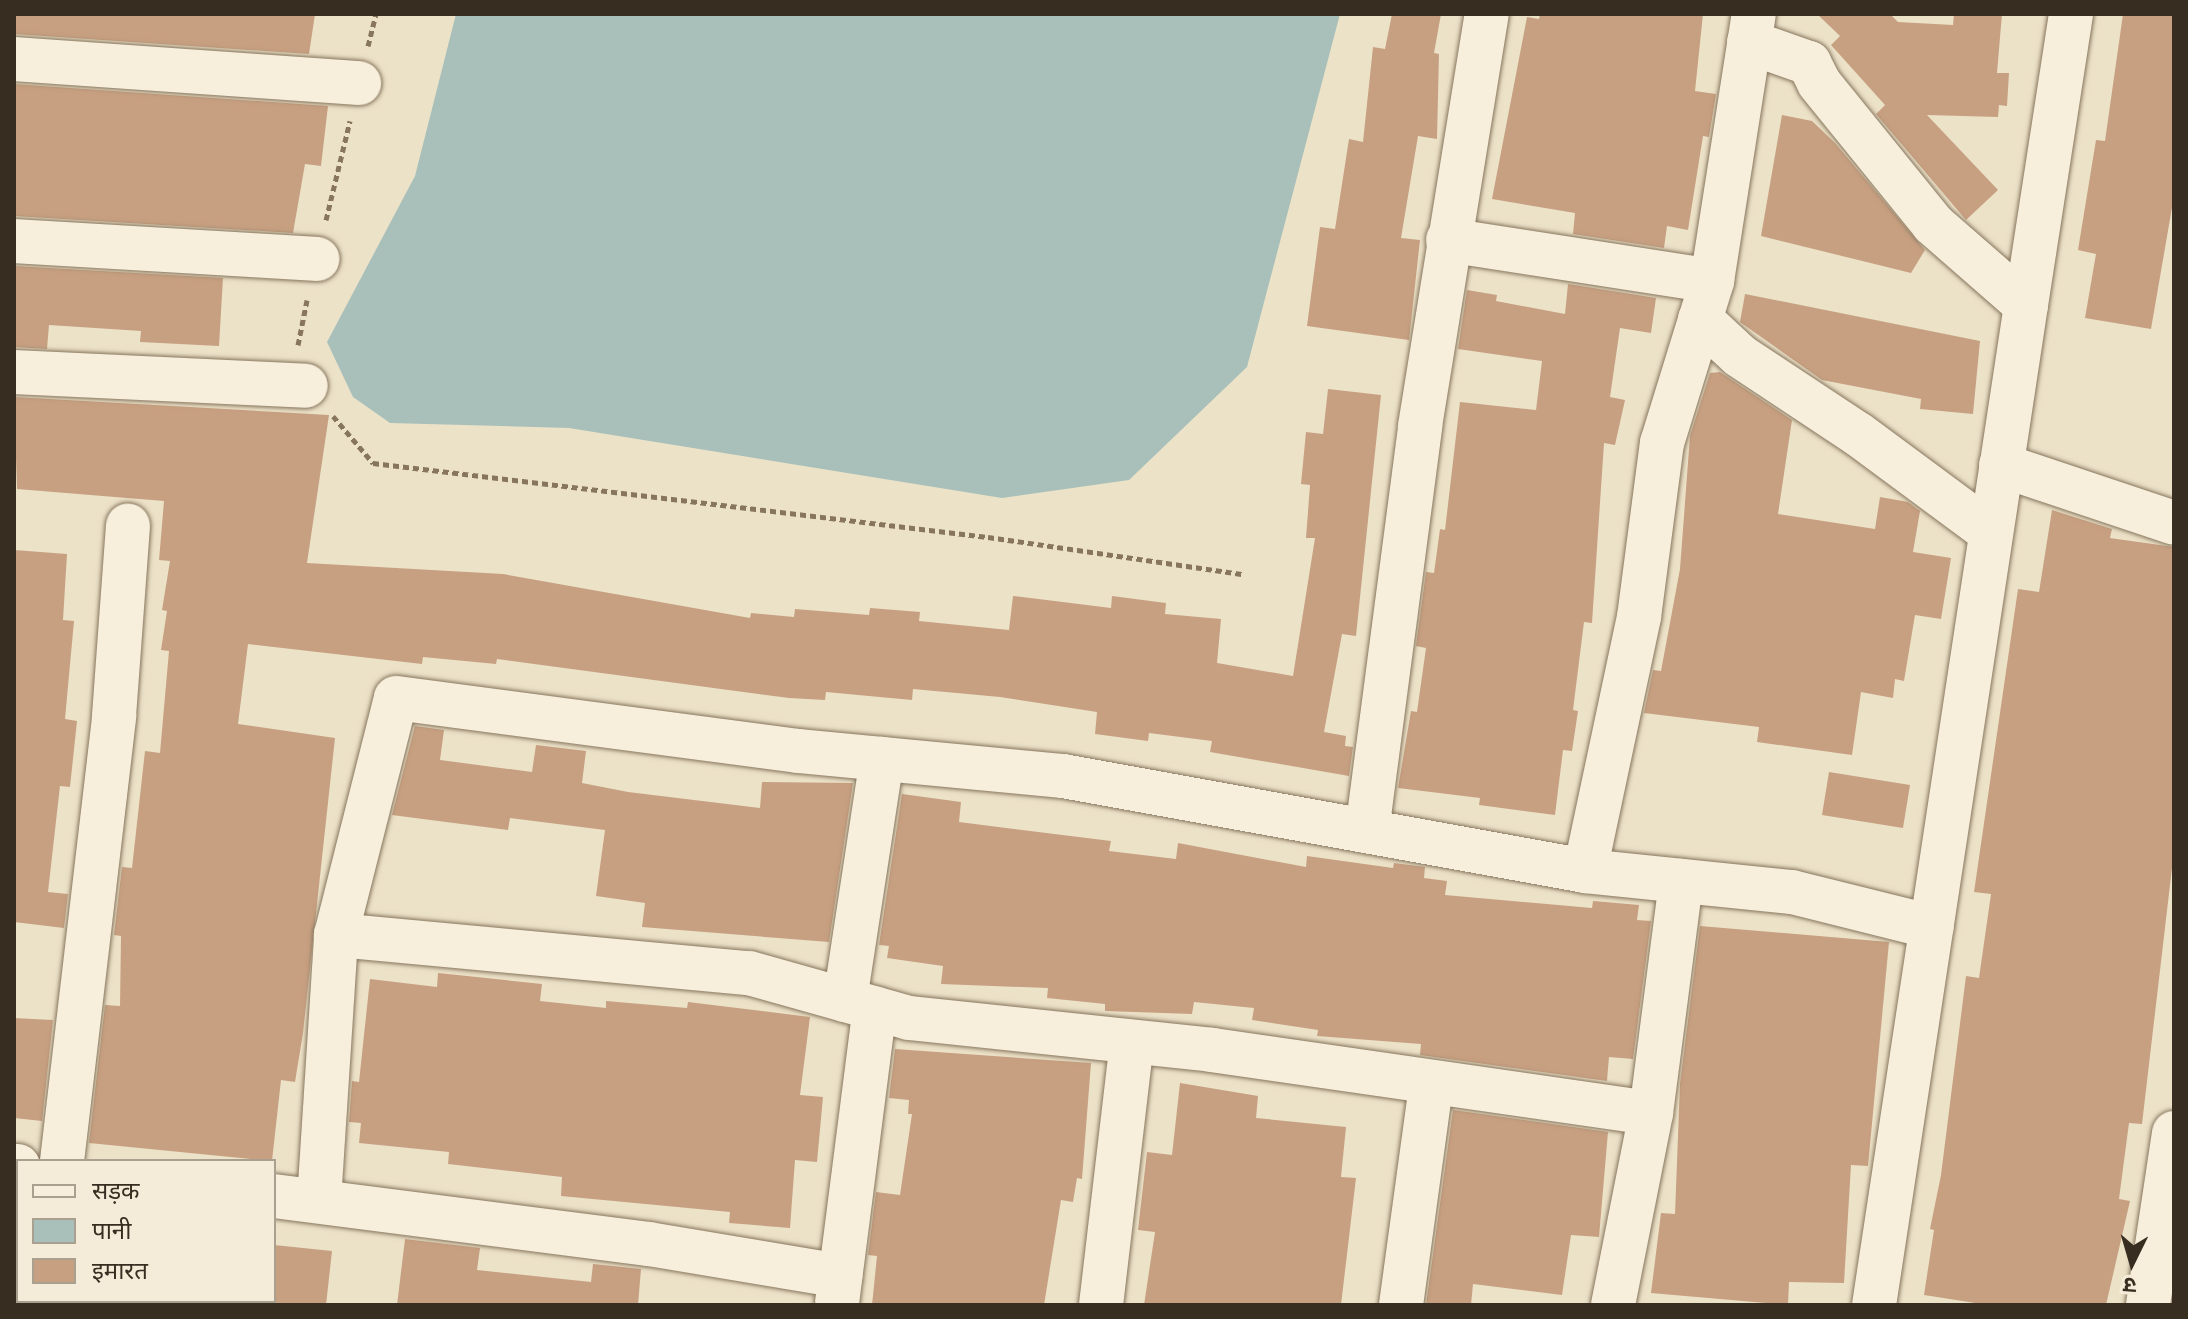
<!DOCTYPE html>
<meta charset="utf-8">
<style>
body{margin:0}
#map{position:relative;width:2188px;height:1319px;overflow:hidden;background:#ece2c8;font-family:"Noto Serif","Noto Sans Devanagari",serif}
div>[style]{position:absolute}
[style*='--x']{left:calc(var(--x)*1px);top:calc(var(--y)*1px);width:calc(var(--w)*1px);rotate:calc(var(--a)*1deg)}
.water>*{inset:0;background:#a9c0ba}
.building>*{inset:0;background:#c7a081}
.path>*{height:5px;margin-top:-2.5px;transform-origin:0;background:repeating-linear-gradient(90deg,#87755e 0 6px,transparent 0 10px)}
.roads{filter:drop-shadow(0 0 2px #87755e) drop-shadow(0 0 2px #87755e)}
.minor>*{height:44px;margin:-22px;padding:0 22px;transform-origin:22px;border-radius:22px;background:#f7efdb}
span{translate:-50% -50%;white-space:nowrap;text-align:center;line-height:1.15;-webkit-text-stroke:6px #f4ecd8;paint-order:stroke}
.frame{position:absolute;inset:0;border:16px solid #382d21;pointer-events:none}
.legend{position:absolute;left:16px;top:1159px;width:260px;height:144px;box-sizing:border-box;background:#f4ecd8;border:2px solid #a9a08f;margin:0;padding:10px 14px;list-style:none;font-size:24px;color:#382d21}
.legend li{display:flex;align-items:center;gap:16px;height:40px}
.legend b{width:40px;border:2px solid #a9a08f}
.north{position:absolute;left:2092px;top:1223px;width:80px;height:80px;-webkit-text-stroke:6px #f4ecd8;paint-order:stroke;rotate:185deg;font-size:22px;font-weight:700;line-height:32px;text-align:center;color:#382d21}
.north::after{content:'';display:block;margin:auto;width:28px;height:36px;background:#382d21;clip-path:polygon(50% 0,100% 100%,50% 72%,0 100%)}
</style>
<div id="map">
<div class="water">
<i style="clip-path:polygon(456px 14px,1340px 14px,1247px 367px,1129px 480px,1002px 498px,569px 428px,390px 423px,353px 397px,327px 342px,415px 176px)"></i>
</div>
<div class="building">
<i style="clip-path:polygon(14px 14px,315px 14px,309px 54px,14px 34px)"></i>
<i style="clip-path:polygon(1392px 14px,1441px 14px,1434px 53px,1439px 54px,1437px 139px,1418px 136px,1401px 238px,1420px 240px,1409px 340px,1307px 326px,1320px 227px,1335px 229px,1349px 139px,1363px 142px,1373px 47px,1385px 49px)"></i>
<i style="clip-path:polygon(1540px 14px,1703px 14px,1695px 91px,1716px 94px,1709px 137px,1703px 136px,1688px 230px,1667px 226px,1664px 248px,1573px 234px,1575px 213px,1492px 199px,1527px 17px,1539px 19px)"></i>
<i style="clip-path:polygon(1817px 14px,1890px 14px,1898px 22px,1953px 25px,1954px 14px,2002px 14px,1997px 73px,2009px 73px,2007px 106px,1999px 105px,1998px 117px,1927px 115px,1998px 190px,1966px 220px,1876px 114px,1885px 105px,1831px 45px,1840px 36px)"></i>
<i style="clip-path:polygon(2123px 14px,2174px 16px,2174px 196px,2151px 329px,2085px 318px,2096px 254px,2078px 250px,2096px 140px,2105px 141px)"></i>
<i style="clip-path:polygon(14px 84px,328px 106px,321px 166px,305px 164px,293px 233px,14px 216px)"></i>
<i style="clip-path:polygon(1782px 115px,1812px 121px,1835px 143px,1925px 250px,1911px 273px,1761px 236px)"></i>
<i style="clip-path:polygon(14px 266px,223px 278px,219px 346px,140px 342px,141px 331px,49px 325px,47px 349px,14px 347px)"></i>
<i style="clip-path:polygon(1568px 284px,1656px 298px,1651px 333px,1620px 328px,1610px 397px,1625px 400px,1615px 445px,1604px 443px,1592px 623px,1584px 622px,1573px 710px,1578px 711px,1572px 751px,1563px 750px,1555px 815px,1479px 805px,1480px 798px,1398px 788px,1411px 711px,1417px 712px,1426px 648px,1416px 646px,1426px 572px,1434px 573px,1440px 529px,1445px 530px,1460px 402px,1536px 410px,1542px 361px,1458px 349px,1467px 290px,1497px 295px,1496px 301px,1565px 314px)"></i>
<i style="clip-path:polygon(1745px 294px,1980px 341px,1973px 414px,1920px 409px,1921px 399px,1822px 380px,1740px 322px)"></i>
<i style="clip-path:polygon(1720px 372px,1792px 420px,1778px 514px,1875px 529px,1880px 497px,1908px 502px,1920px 511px,1913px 552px,1951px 558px,1941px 619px,1915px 615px,1904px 681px,1895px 679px,1893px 698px,1861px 692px,1852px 755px,1757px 742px,1759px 727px,1644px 713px,1653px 670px,1661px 671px,1680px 569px,1690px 436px,1710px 373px)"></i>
<i style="clip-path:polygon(1328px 389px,1381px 395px,1356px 636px,1342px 634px,1324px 732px,1346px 736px,1345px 746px,1353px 747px,1349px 776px,1210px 752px,1212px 741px,1149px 733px,1148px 741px,1095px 734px,1097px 712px,1000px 697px,913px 689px,912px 700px,826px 692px,825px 700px,789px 698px,497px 659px,496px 664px,423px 657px,422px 664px,248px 644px,238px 724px,335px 738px,303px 1033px,295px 1082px,281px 1080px,272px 1161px,89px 1143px,105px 1005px,120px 1006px,121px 936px,114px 935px,122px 867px,132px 868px,145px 751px,160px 753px,169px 651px,161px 650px,167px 611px,162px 610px,170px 561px,159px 560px,164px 501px,17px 489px,14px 397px,329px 415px,307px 563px,503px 574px,750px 618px,751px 613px,794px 617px,795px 609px,869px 615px,870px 608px,920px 612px,919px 621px,1009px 630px,1013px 596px,1111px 608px,1112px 596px,1166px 603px,1165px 614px,1221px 619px,1217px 663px,1293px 676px,1315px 538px,1306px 538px,1310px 485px,1301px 484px,1306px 432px,1323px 434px)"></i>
<i style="clip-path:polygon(2052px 510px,2112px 529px,2110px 538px,2174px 547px,2174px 851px,2142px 1124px,2129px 1123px,2119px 1199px,2130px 1201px,2106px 1305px,1988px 1305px,1924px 1295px,1934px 1230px,1930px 1229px,1941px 1175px,1966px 976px,1979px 978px,1991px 894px,1974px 892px,2018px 589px,2039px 592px)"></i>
<i style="clip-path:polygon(14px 550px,67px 554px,63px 620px,74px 621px,65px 719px,77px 721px,70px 787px,60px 786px,48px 892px,68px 894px,64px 928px,14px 922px)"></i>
<i style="clip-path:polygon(415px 726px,444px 730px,440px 760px,532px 772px,536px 745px,586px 751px,582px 783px,628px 792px,760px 808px,762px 782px,853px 783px,829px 942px,642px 927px,645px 903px,596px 896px,605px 830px,510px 818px,508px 830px,392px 815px)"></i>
<i style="clip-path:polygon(1829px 772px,1910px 785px,1903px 828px,1822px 815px)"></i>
<i style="clip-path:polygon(902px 794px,961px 802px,959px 822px,1111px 841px,1109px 851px,1176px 859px,1178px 843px,1306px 867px,1307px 856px,1393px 868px,1394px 863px,1425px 867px,1424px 878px,1447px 881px,1445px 895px,1592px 908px,1593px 901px,1639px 905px,1637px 920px,1651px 921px,1633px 1059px,1609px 1057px,1607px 1081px,1420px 1055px,1421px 1044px,1317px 1036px,1318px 1030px,1252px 1020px,1254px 1008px,1194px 1002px,1192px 1014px,1105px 1011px,1105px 1004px,1047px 998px,1048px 988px,941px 984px,943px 966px,887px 958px,889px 946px,879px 945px)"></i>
<i style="clip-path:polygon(1700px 926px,1889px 942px,1868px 1166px,1851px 1165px,1844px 1283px,1789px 1282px,1788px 1305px,1651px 1293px,1661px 1213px,1675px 1214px,1680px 1084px)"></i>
<i style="clip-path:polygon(438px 973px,542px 984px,540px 1001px,606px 1008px,606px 1001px,687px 1008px,688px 1002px,810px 1017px,800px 1095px,823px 1097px,817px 1162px,795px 1160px,790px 1228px,729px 1223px,730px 1212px,561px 1196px,562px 1177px,448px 1164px,449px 1152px,359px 1143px,361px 1123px,349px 1122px,352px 1081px,359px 1082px,370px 979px,437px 987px)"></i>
<i style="clip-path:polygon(14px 1018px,53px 1020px,42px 1121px,14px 1118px)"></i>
<i style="clip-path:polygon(895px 1049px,1091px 1063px,1082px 1179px,1077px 1178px,1073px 1202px,1061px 1200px,1044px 1305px,872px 1305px,877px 1256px,868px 1255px,876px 1192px,900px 1195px,912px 1114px,908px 1114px,909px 1100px,889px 1098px)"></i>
<i style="clip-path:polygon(1180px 1083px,1258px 1096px,1256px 1118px,1346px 1127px,1341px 1177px,1356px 1178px,1341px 1305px,1144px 1305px,1155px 1232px,1138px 1230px,1147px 1152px,1172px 1155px)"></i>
<i style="clip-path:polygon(1453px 1110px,1608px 1132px,1599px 1237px,1571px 1235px,1562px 1295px,1473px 1284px,1471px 1305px,1426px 1305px)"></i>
<i style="clip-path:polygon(405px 1239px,480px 1248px,477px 1270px,591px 1282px,593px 1264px,641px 1269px,638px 1305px,397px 1305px)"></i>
<i style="clip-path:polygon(274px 1245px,332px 1251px,326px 1305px,274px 1305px)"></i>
</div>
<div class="path">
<i style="--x:368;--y:46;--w:33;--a:-76"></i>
<i style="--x:326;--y:220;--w:102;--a:-76.4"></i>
<i style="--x:298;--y:345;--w:46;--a:-78.7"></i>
<i style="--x:333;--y:416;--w:62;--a:49.6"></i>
<i style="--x:373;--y:463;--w:619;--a:6.86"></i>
<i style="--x:988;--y:537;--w:258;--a:8.3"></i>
</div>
<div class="roads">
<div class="minor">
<i style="--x:1749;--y:42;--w:64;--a:19.3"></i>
<i style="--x:1809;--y:63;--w:22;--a:63"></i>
<i style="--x:1819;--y:83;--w:181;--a:51"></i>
<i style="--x:1933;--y:224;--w:123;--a:41.1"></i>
<i style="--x:2026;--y:305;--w:1011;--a:98.64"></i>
<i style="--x:14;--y:59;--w:346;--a:4"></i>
<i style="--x:1448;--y:240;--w:267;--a:8.8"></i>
<i style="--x:14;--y:241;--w:304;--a:3.4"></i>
<i style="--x:2026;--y:305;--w:294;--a:-81.2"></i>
<i style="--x:1700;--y:319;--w:54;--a:42.8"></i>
<i style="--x:1740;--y:356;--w:141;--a:33.5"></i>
<i style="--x:1858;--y:434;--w:163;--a:36.5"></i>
<i style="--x:14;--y:372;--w:292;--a:2.7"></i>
<i style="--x:2001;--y:465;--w:182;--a:18.5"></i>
<i style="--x:1367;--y:831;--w:408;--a:-82.5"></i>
<i style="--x:1420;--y:426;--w:417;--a:-80.8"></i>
<i style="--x:1585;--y:871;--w:260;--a:-78"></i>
<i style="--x:1639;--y:617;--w:176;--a:-82.5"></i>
<i style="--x:1662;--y:443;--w:170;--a:-72.8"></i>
<i style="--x:1712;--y:281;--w:270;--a:-81.1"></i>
<i style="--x:336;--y:935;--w:415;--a:5.3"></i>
<i style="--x:749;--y:973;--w:166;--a:15.7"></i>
<i style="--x:909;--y:1018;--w:305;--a:6"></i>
<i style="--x:1212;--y:1050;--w:443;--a:8.2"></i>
<i style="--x:845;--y:1000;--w:244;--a:-81.3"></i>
<i style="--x:62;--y:1161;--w:448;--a:-83.3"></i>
<i style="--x:114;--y:716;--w:191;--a:-85.8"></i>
<i style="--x:14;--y:1166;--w:4;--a:0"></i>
<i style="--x:274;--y:1196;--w:378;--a:7.3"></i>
<i style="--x:649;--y:1244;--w:194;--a:9.5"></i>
<i style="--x:319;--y:1201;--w:267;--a:-86.3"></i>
<i style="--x:336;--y:935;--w:244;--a:-75.8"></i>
<i style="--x:396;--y:698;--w:405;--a:7.5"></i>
<i style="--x:798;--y:751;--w:266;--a:5.4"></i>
<i style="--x:1063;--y:776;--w:531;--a:10.31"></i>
<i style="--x:1585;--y:871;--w:208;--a:5.8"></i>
<i style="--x:1792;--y:892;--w:144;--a:14"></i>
<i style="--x:837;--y:1303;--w:297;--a:-82.7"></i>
<i style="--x:34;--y:1305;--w:4;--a:-76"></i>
<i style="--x:1101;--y:1305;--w:265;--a:-83.3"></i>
<i style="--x:1401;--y:1305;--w:222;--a:-82.2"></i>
<i style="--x:1613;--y:1305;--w:196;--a:-78.8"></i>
<i style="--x:1651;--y:1113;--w:234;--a:-82.6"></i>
<i style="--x:2148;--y:1305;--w:174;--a:-81.4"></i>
</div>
</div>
<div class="frame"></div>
<ul class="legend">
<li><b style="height:10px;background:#f7efdb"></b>सड़क</li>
<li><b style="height:22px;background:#a9c0ba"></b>पानी</li>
<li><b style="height:22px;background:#c7a081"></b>इमारत</li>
</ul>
<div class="north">उ</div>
</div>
